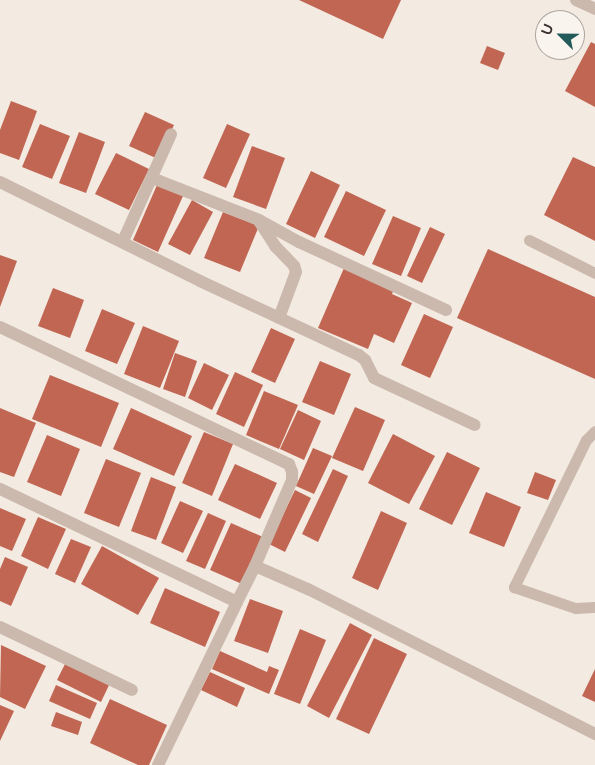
<!DOCTYPE html>
<style>
body{margin:0}
#map{position:relative;width:595px;height:765px;overflow:hidden;background:#f3eae2;font-family:Raleway,sans-serif}
div>[style]{position:absolute}
[style*='--x']{left:calc(var(--x)*1px);top:calc(var(--y)*1px);width:calc(var(--w)*1px);rotate:calc(var(--a)*1deg)}
.building>*{inset:0;background:#c16652}
.service>*{height:11px;margin:-5.5px;padding:0 5.5px;transform-origin:5.5px;border-radius:5.5px;background:#cbb9ad}
.minor>*{height:12px;margin:-6px;padding:0 6px;transform-origin:6px;border-radius:6px;background:#cbb9ad}
span{translate:-50% -50%;white-space:nowrap;text-align:center;line-height:1.15;-webkit-text-stroke:4px #faf4ee;paint-order:stroke}
.north{position:absolute;left:535px;top:10px;width:50px;height:50px;box-sizing:border-box;background:#faf4ee;border:1px solid #ada5a0;border-radius:50%;rotate:293deg;font-size:14px;font-weight:700;line-height:20px;text-align:center;color:#3a2f2c}
.north::after{content:'';display:block;margin:auto;width:18px;height:22px;background:#225a5a;clip-path:polygon(50% 0,100% 100%,50% 72%,0 100%)}
</style>
<div id="map">
<div class="building">
<i style="clip-path:polygon(299px 0,401px 0,383px 39px)"></i>
<i style="clip-path:polygon(591px 42px,595px 44px,595px 107px,565px 91px)"></i>
<i style="clip-path:polygon(487px 46px,505px 53px,498px 70px,480px 63px)"></i>
<i style="clip-path:polygon(11px 101px,37px 111px,19px 160px,0 153px,0 130px)"></i>
<i style="clip-path:polygon(145px 112px,174px 125px,158px 159px,129px 146px)"></i>
<i style="clip-path:polygon(40px 124px,70px 136px,52px 179px,22px 167px)"></i>
<i style="clip-path:polygon(227px 124px,250px 134px,226px 188px,203px 178px)"></i>
<i style="clip-path:polygon(79px 132px,105px 142px,86px 193px,59px 183px)"></i>
<i style="clip-path:polygon(252px 146px,285px 158px,266px 209px,233px 197px)"></i>
<i style="clip-path:polygon(116px 153px,149px 169px,129px 210px,95px 194px)"></i>
<i style="clip-path:polygon(573px 157px,595px 167px,595px 241px,544px 215px)"></i>
<i style="clip-path:polygon(311px 171px,340px 185px,315px 238px,286px 224px)"></i>
<i style="clip-path:polygon(157px 185px,183px 196px,158px 252px,133px 240px)"></i>
<i style="clip-path:polygon(346px 191px,386px 210px,364px 256px,324px 237px)"></i>
<i style="clip-path:polygon(192px 200px,213px 212px,190px 255px,168px 244px)"></i>
<i style="clip-path:polygon(223px 212px,259px 226px,240px 272px,204px 258px)"></i>
<i style="clip-path:polygon(393px 216px,421px 228px,401px 276px,372px 264px)"></i>
<i style="clip-path:polygon(430px 227px,445px 234px,422px 283px,407px 276px)"></i>
<i style="clip-path:polygon(488px 249px,595px 297px,595px 379px,457px 318px)"></i>
<i style="clip-path:polygon(0 255px,17px 261px,0 307px)"></i>
<i style="clip-path:polygon(344px 268px,394px 289px,392px 294px,412px 303px,394px 343px,374px 334px,368px 349px,318px 328px)"></i>
<i style="clip-path:polygon(53px 288px,84px 300px,70px 338px,38px 326px)"></i>
<i style="clip-path:polygon(102px 309px,135px 323px,117px 364px,85px 351px)"></i>
<i style="clip-path:polygon(424px 314px,453px 327px,430px 378px,401px 365px)"></i>
<i style="clip-path:polygon(143px 326px,179px 341px,160px 388px,124px 374px)"></i>
<i style="clip-path:polygon(271px 328px,295px 339px,275px 383px,251px 372px)"></i>
<i style="clip-path:polygon(175px 353px,197px 361px,185px 397px,163px 389px)"></i>
<i style="clip-path:polygon(320px 361px,351px 374px,334px 415px,302px 402px)"></i>
<i style="clip-path:polygon(204px 363px,229px 375px,212px 410px,188px 398px)"></i>
<i style="clip-path:polygon(235px 372px,263px 385px,244px 427px,216px 414px)"></i>
<i style="clip-path:polygon(50px 375px,119px 403px,101px 447px,32px 419px)"></i>
<i style="clip-path:polygon(264px 391px,298px 405px,279px 449px,246px 435px)"></i>
<i style="clip-path:polygon(355px 407px,385px 420px,363px 471px,332px 458px)"></i>
<i style="clip-path:polygon(0 408px,36px 423px,14px 477px,0 472px)"></i>
<i style="clip-path:polygon(131px 408px,192px 436px,174px 476px,113px 449px)"></i>
<i style="clip-path:polygon(298px 410px,321px 421px,304px 460px,280px 449px)"></i>
<i style="clip-path:polygon(204px 432px,233px 444px,212px 496px,182px 483px)"></i>
<i style="clip-path:polygon(393px 434px,435px 456px,409px 504px,368px 483px)"></i>
<i style="clip-path:polygon(47px 435px,80px 449px,61px 496px,27px 482px)"></i>
<i style="clip-path:polygon(313px 448px,332px 456px,314px 494px,296px 486px)"></i>
<i style="clip-path:polygon(447px 452px,480px 468px,452px 525px,419px 509px)"></i>
<i style="clip-path:polygon(106px 459px,141px 473px,119px 527px,84px 513px)"></i>
<i style="clip-path:polygon(235px 464px,277px 483px,260px 519px,218px 500px)"></i>
<i style="clip-path:polygon(333px 469px,348px 476px,318px 542px,302px 534px)"></i>
<i style="clip-path:polygon(535px 472px,556px 480px,548px 500px,527px 493px)"></i>
<i style="clip-path:polygon(151px 477px,176px 487px,156px 540px,131px 531px)"></i>
<i style="clip-path:polygon(295px 490px,311px 498px,285px 552px,269px 544px)"></i>
<i style="clip-path:polygon(486px 492px,521px 507px,504px 547px,469px 533px)"></i>
<i style="clip-path:polygon(180px 501px,203px 511px,183px 553px,161px 543px)"></i>
<i style="clip-path:polygon(0 508px,26px 519px,12px 551px,0 546px)"></i>
<i style="clip-path:polygon(381px 511px,407px 523px,378px 590px,352px 578px)"></i>
<i style="clip-path:polygon(208px 513px,226px 521px,205px 569px,186px 561px)"></i>
<i style="clip-path:polygon(38px 517px,66px 529px,48px 569px,21px 556px)"></i>
<i style="clip-path:polygon(231px 523px,263px 537px,242px 584px,210px 570px)"></i>
<i style="clip-path:polygon(71px 539px,91px 547px,75px 583px,55px 574px)"></i>
<i style="clip-path:polygon(102px 546px,159px 578px,138px 615px,81px 584px)"></i>
<i style="clip-path:polygon(5px 557px,28px 567px,11px 606px,0 601px,0 569px)"></i>
<i style="clip-path:polygon(165px 588px,220px 612px,205px 647px,150px 623px)"></i>
<i style="clip-path:polygon(250px 599px,283px 611px,268px 653px,234px 641px)"></i>
<i style="clip-path:polygon(350px 623px,372px 635px,329px 718px,307px 706px)"></i>
<i style="clip-path:polygon(300px 629px,326px 640px,300px 704px,274px 694px)"></i>
<i style="clip-path:polygon(374px 638px,407px 654px,369px 734px,336px 719px)"></i>
<i style="clip-path:polygon(1px 645px,46px 666px,25px 709px,0 697px)"></i>
<i style="clip-path:polygon(220px 651px,267px 672px,269px 666px,279px 670px,269px 694px,212px 669px)"></i>
<i style="clip-path:polygon(66px 662px,110px 683px,101px 702px,57px 680px)"></i>
<i style="clip-path:polygon(595px 669px,595px 702px,582px 696px)"></i>
<i style="clip-path:polygon(210px 672px,245px 688px,237px 707px,201px 690px)"></i>
<i style="clip-path:polygon(56px 685px,97px 703px,90px 719px,49px 701px)"></i>
<i style="clip-path:polygon(110px 699px,167px 725px,149px 765px,138px 765px,90px 743px)"></i>
<i style="clip-path:polygon(0 705px,14px 711px,0 741px)"></i>
<i style="clip-path:polygon(56px 712px,82px 722px,78px 735px,51px 726px)"></i>
</div>
<div class="service">
<i style="--x:529;--y:240;--w:74;--a:26.6"></i>
<i style="--x:595;--y:431;--w:13;--a:135"></i>
<i style="--x:586;--y:440;--w:164;--a:116.1"></i>
<i style="--x:514;--y:587;--w:65;--a:19"></i>
<i style="--x:575;--y:608;--w:20;--a:-3"></i>
</div>
<div class="minor">
<i style="--x:576;--y:0;--w:21;--a:25"></i>
<i style="--x:152;--y:178;--w:115;--a:21.4"></i>
<i style="--x:259;--y:220;--w:46;--a:28.8"></i>
<i style="--x:299;--y:242;--w:162;--a:24.8"></i>
<i style="--x:0;--y:182;--w:223;--a:26.3"></i>
<i style="--x:200;--y:281;--w:175;--a:25"></i>
<i style="--x:359;--y:355;--w:8;--a:40"></i>
<i style="--x:365;--y:360;--w:20;--a:63"></i>
<i style="--x:374;--y:378;--w:111;--a:25"></i>
<i style="--x:259;--y:221;--w:30;--a:57"></i>
<i style="--x:275;--y:246;--w:28;--a:46"></i>
<i style="--x:294;--y:266;--w:6;--a:72"></i>
<i style="--x:296;--y:272;--w:49;--a:110.3"></i>
<i style="--x:123;--y:241;--w:117;--a:-65.8"></i>
<i style="--x:0;--y:327;--w:320;--a:25.4"></i>
<i style="--x:289;--y:464;--w:9;--a:69"></i>
<i style="--x:292;--y:472;--w:8;--a:90"></i>
<i style="--x:292;--y:480;--w:94;--a:113.3"></i>
<i style="--x:255;--y:566;--w:40;--a:116.6"></i>
<i style="--x:237;--y:602;--w:263;--a:-154.5"></i>
<i style="--x:255;--y:566;--w:58;--a:23.5"></i>
<i style="--x:308;--y:589;--w:322;--a:26.8"></i>
<i style="--x:0;--y:627;--w:146;--a:25.5"></i>
<i style="--x:158;--y:765;--w:181;--a:-64.1"></i>
</div>
<div class="north">U</div>
</div>
